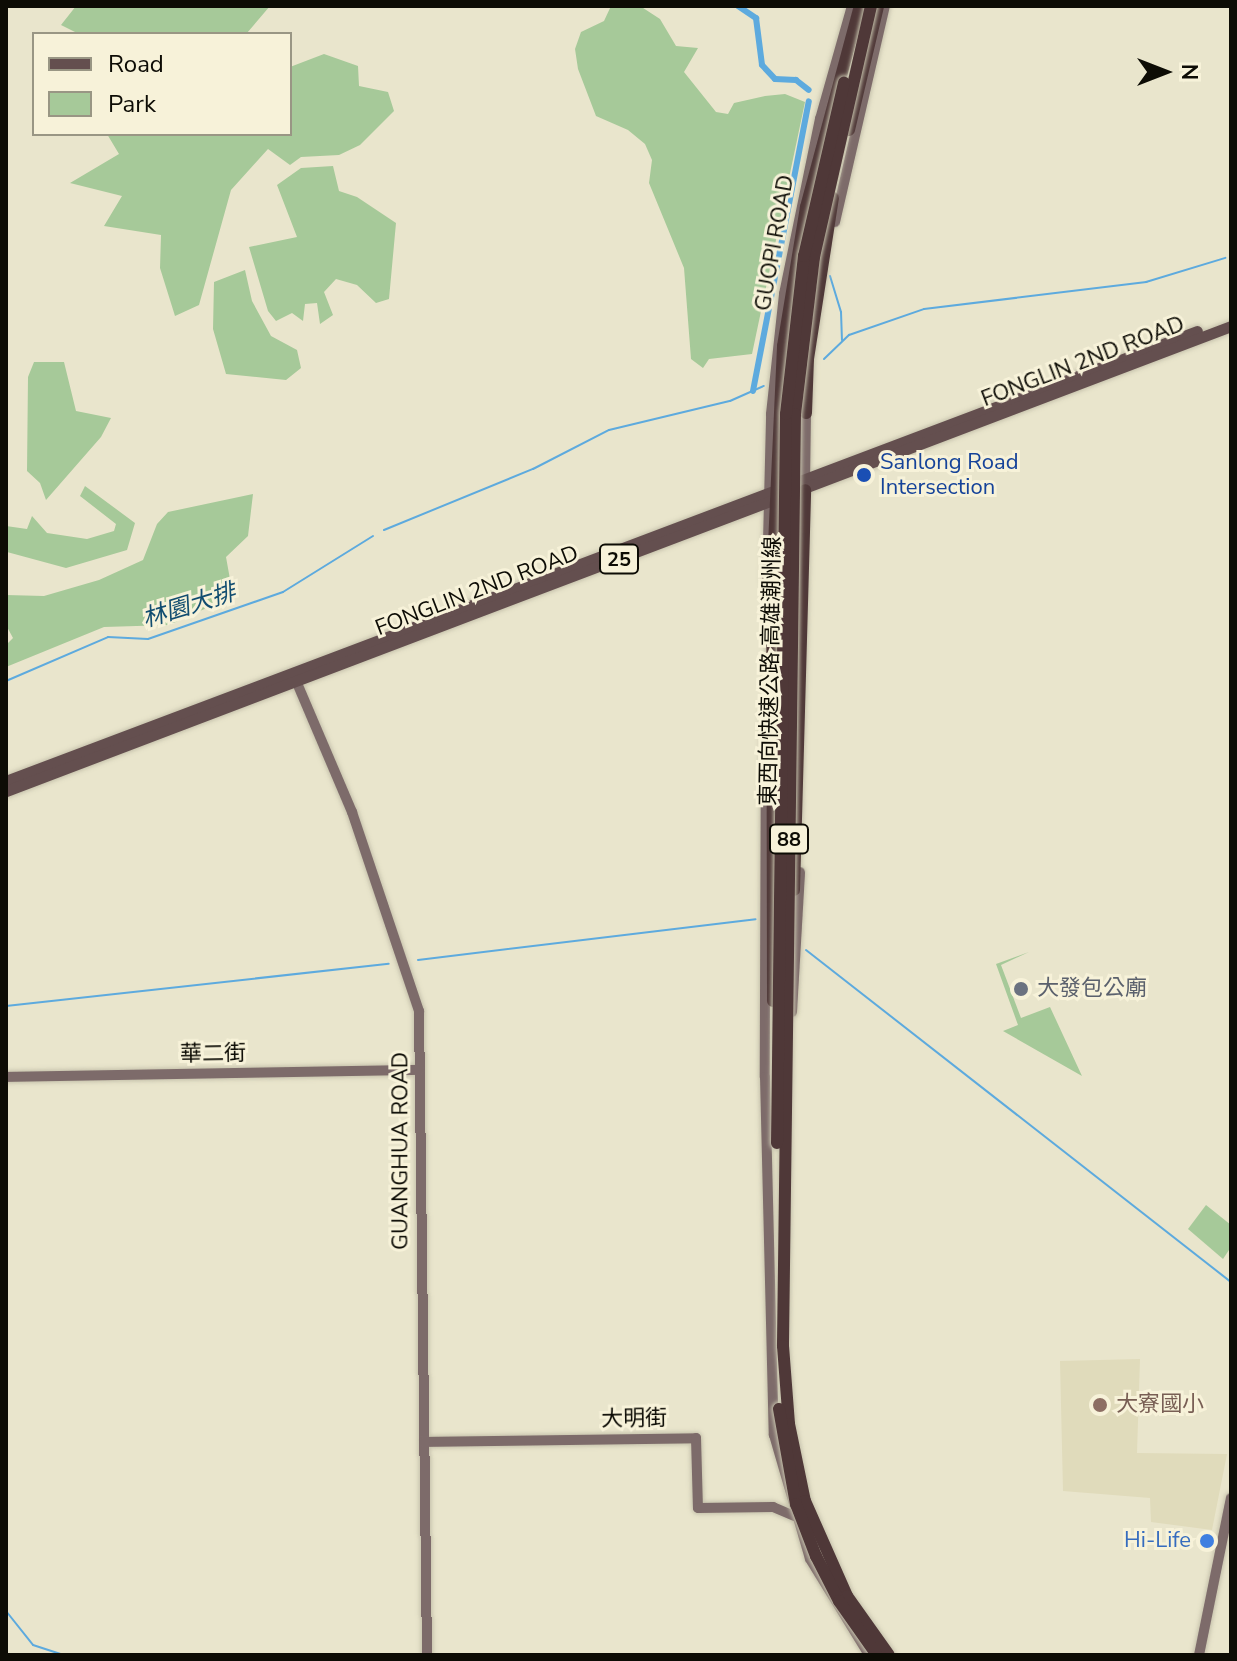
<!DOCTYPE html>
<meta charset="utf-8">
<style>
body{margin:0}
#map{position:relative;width:1237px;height:1661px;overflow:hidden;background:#e9e5cc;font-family:"Nunito Sans","Noto Sans TC",sans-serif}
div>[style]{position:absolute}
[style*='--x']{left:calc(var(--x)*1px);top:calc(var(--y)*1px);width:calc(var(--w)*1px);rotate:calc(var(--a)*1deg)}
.built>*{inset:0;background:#e0dbbb}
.green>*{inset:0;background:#a6c999}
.stream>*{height:2px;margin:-1px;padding:0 1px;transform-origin:1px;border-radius:1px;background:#5daade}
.canal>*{height:6px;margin:-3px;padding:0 3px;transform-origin:3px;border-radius:3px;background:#5daade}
.roads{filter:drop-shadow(0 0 2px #c6c2ac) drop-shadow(0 0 2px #c6c2ac)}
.secondary>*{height:10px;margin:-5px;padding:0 5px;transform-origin:5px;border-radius:5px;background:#7d6b6a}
.primary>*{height:11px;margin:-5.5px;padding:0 5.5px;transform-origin:5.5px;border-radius:5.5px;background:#644f4f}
.highway>*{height:12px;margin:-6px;padding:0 6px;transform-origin:6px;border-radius:6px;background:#4f3838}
.bridges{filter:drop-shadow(0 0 2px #c6c2ac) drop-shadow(0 0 2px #c6c2ac)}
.highway-bridge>*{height:12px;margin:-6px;padding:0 6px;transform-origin:6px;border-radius:6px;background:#4f3838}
.dots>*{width:22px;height:22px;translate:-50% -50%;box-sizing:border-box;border:4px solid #f7f2d9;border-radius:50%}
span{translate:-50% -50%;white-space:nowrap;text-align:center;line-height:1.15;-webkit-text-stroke:6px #f7f2d9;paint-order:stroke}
.shield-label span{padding:2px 6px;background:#f7f2d9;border:2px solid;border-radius:6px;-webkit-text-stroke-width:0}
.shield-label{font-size:20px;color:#0d0c05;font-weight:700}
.street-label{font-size:22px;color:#0d0c05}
.transit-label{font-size:22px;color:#164399}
.left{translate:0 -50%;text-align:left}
.worship-label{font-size:22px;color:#5b616d}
.education-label{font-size:22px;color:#785e54}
.shop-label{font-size:22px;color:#366cbe}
.right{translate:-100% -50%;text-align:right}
.water-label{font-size:24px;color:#124d70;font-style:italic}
.frame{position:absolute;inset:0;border:8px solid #0d0c05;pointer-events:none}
.legend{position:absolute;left:32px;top:32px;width:260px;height:104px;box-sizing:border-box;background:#f7f2d9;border:2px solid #999684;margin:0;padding:10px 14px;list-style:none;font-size:24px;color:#0d0c05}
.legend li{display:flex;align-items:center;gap:16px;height:40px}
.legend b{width:40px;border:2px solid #999684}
.north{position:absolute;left:1125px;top:32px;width:80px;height:80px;-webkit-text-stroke:6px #f7f2d9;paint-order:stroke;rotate:90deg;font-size:22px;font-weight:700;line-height:32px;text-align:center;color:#0d0c05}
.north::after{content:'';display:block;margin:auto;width:28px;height:36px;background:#0d0c05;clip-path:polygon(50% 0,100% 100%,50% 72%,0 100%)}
</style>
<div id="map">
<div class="built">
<i style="clip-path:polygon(1140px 1359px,1137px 1453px,1227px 1454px,1212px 1530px,1151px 1522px,1150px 1498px,1063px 1491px,1060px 1361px)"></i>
</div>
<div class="green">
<i style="clip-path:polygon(76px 6px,270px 6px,247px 33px,267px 34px,79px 34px,61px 25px)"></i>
<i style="clip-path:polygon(611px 6px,640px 6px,660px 19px,676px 46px,698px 48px,684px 72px,716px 112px,728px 114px,734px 103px,765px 96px,785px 94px,805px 102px,752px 354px,709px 359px,703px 368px,691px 359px,684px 268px,649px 183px,652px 160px,645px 144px,628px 130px,596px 116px,578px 69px,575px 49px,581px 32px,604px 21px)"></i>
<i style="clip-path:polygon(324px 54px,358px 66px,359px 86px,388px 92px,394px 111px,360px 145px,339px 155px,301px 157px,290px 165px,268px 149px,231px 190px,199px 305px,175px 316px,160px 268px,161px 235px,104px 226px,122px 196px,70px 183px,119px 154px,107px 134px,290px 134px,290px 67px)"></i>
<i style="clip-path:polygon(333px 166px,339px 191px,357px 197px,396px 223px,389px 299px,376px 303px,357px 285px,336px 279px,324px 292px,333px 315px,320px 324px,317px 303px,305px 304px,303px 321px,292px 313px,276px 321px,268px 311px,249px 247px,297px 237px,277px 185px,301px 168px)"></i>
<i style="clip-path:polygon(245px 270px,252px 301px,271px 336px,297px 350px,301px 368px,286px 380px,226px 374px,213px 329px,214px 282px)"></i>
<i style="clip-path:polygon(34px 362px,64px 362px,76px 411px,111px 418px,101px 437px,46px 500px,40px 483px,27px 471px,28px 377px)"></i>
<i style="clip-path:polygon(85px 486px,135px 523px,127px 550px,66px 568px,7px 552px,6px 526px,27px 529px,32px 516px,47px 533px,87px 539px,114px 531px,116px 524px,80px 496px)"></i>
<i style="clip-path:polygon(253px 494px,248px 536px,226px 557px,233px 596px,169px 625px,104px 627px,6px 667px,6px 645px,13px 638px,6px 625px,6px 595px,44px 596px,99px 580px,143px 560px,157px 524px,168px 512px)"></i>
<i style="clip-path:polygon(1029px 952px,1001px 965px,1021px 1018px,1050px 1007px,1082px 1076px,1003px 1031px,1018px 1025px,996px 964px)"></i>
<i style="clip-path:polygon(1206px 1205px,1231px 1225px,1231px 1247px,1223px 1259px,1188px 1229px)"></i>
</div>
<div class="stream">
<i style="--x:830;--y:276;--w:38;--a:73"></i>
<i style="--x:841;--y:312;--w:28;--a:88"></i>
<i style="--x:824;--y:359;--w:35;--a:-44"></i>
<i style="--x:849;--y:335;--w:79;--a:-19.1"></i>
<i style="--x:924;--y:309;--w:224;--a:-6.9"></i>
<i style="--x:1146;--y:282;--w:83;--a:-16.9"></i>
<i style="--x:384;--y:530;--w:161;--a:-22.3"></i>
<i style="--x:533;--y:469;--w:85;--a:-27.2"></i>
<i style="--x:609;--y:430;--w:124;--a:-13.5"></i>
<i style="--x:730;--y:401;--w:37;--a:-24"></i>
<i style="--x:6;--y:681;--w:111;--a:-23.3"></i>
<i style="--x:108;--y:637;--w:40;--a:2.9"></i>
<i style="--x:148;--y:639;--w:143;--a:-19.2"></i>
<i style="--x:283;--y:592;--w:106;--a:-31.9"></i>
<i style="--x:806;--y:950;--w:539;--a:38"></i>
<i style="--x:418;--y:960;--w:340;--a:-6.9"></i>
<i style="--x:6;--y:1006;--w:385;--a:-6.3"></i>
<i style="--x:6;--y:1611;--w:43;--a:51.5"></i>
<i style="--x:33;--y:1645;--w:33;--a:18"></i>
</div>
<div class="canal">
<i style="--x:738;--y:6;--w:22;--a:34"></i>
<i style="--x:756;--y:18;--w:47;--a:82.7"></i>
<i style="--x:762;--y:65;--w:19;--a:47"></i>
<i style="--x:775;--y:79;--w:21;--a:3"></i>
<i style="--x:796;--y:80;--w:16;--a:38"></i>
<i style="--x:753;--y:391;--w:295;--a:-79.1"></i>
</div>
<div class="roads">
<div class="secondary">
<i style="--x:835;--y:222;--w:222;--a:-77"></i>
<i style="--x:805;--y:484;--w:76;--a:-89.2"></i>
<i style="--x:767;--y:583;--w:169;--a:-88.6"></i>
<i style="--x:771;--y:414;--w:121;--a:-83.8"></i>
<i style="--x:784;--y:294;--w:179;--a:-78.4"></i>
<i style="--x:820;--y:119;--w:117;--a:-74.2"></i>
<i style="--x:294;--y:676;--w:148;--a:66.9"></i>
<i style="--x:352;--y:812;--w:210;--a:71.4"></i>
<i style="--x:419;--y:1011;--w:644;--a:89.29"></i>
<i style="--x:766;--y:711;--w:366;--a:90.2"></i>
<i style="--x:765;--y:1077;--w:358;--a:88.6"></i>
<i style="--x:774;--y:1435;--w:129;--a:73.8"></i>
<i style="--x:810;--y:1559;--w:113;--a:58.4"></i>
<i style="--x:792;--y:1012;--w:140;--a:-86.7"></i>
<i style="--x:6;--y:1077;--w:414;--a:-1"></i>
<i style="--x:424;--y:1442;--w:272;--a:-0.8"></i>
<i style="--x:696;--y:1438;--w:70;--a:88.4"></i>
<i style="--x:698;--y:1508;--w:75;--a:-0.8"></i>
<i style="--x:773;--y:1507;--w:25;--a:23"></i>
<i style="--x:1199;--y:1655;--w:160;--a:-78.5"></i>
</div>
<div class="primary">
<i style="--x:6;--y:781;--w:1273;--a:-20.7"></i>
<i style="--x:6;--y:791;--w:1310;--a:-20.79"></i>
</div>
<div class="highway">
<i style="--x:849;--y:130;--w:127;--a:-76.8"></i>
<i style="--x:806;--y:413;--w:54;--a:-87.9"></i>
<i style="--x:808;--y:359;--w:163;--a:-81.2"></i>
<i style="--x:794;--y:890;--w:400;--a:-88.4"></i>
<i style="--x:773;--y:1001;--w:412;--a:-90.1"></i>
<i style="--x:772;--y:589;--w:243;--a:-87.4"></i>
<i style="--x:783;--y:346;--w:141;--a:-80.6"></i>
<i style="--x:806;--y:207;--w:208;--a:-75"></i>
</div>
</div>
<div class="bridges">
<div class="highway-bridge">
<i style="--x:871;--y:6;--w:257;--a:102.8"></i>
<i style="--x:814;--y:257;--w:158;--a:96.9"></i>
<i style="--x:795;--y:414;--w:932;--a:90.74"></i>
<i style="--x:783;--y:1346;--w:78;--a:85.6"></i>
<i style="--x:789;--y:1424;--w:79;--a:78.3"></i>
<i style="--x:805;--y:1501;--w:104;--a:66.1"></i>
<i style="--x:847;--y:1596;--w:72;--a:54.6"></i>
<i style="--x:777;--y:1143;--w:729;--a:-89.29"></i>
<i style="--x:786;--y:414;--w:159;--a:-83.5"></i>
<i style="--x:804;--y:256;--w:178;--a:-77"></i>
<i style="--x:779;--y:1409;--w:97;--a:79.9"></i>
<i style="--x:796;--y:1504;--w:56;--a:69"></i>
<i style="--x:816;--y:1556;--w:51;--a:62.9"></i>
<i style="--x:839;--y:1601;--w:66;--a:54.9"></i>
</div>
</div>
<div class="dots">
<i style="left:864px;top:475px;background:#1a4fb4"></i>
<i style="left:1021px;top:989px;background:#6b7280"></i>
<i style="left:1100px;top:1405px;background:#8d6e63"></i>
<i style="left:1207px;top:1541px;background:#3f7fe0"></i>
</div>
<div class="shield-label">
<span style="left:619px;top:559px">25</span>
<span style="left:789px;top:839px">88</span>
</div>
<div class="street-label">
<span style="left:775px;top:243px;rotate:-80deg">GUOPI ROAD</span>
<span style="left:1083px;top:362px;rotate:-21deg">FONGLIN 2ND ROAD</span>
<span style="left:477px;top:591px;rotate:-21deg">FONGLIN 2ND ROAD</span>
<span style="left:771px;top:671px;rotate:-89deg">東西向快速公路 高雄潮州線</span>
<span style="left:213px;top:1054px;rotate:-1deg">華二街</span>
<span style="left:401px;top:1151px;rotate:-90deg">GUANGHUA ROAD</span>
<span style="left:634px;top:1419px;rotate:-1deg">大明街</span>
</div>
<div class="transit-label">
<span class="left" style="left:880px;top:475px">Sanlong Road<br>Intersection</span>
</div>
<div class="worship-label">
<span class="left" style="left:1037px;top:989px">大發包公廟</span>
</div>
<div class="education-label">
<span class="left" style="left:1116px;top:1405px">大寮國小</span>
</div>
<div class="shop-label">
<span class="right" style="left:1191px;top:1541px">Hi-Life</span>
</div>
<div class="water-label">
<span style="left:189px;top:606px;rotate:-17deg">林園大排</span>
</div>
<div class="frame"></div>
<ul class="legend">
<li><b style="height:10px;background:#644f4f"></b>Road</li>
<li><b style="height:22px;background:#a6c999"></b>Park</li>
</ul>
<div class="north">N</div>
</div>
